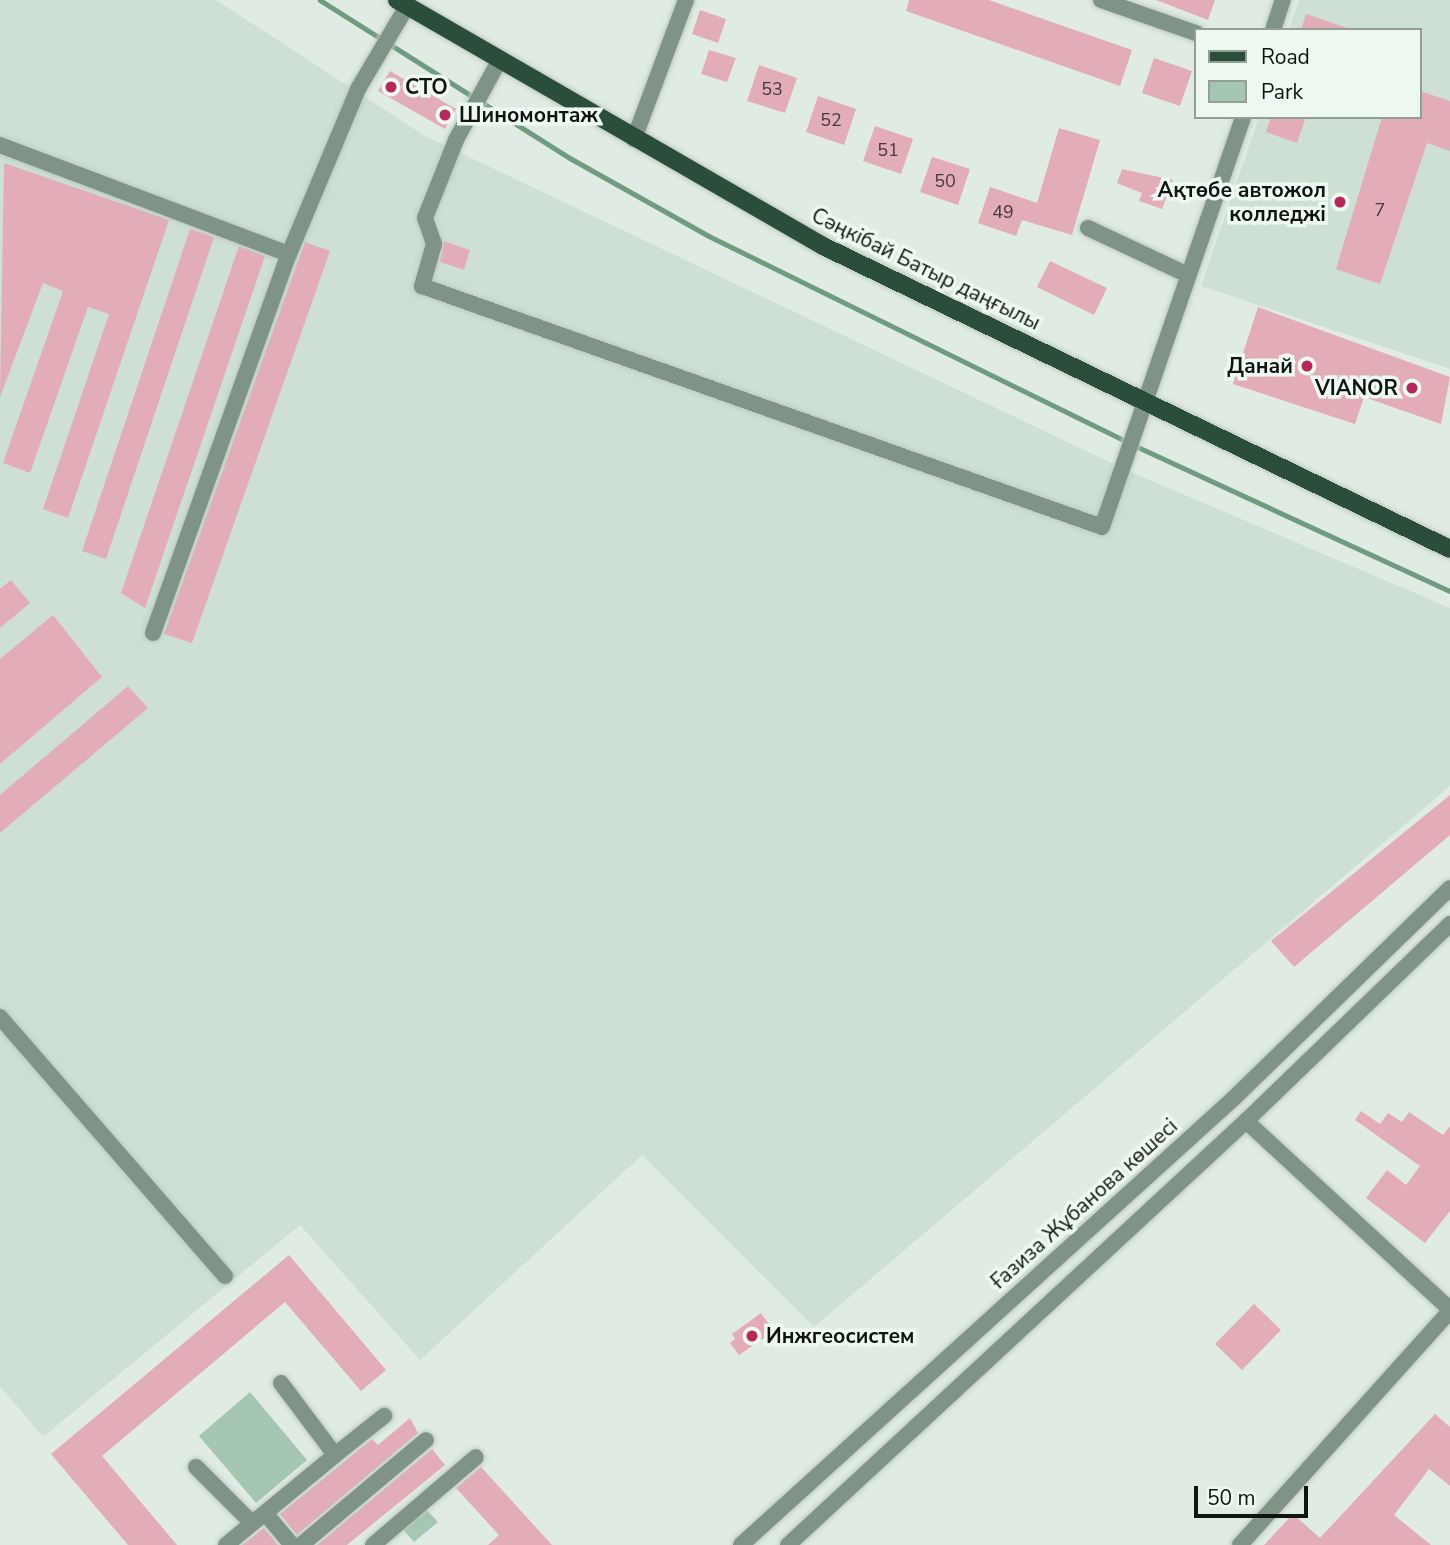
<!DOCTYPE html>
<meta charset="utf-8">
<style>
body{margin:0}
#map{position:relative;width:1450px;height:1545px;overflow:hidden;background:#dfebe3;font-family:"Nunito Sans",sans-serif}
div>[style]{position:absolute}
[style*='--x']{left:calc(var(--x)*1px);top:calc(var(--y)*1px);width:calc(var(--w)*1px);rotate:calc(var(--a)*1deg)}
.built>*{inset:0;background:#cde0d3}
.green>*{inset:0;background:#a5c6b1}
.stream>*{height:4.5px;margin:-2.25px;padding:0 2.25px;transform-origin:2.25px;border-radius:2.25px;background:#6f9c80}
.building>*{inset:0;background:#e3adb8}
.roads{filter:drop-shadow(0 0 2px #bec9c2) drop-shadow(0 0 2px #bec9c2)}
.minor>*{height:16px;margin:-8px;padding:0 8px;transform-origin:8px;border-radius:8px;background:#809387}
.major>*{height:18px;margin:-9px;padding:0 9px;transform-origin:9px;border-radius:9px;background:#2b4e3a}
.dots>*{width:19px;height:19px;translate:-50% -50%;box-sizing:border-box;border:4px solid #edf8f0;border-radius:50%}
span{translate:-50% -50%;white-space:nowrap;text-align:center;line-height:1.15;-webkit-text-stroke:7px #edf8f0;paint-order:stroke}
.number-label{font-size:18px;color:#463b3c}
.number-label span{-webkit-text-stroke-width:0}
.poi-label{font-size:21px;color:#111512;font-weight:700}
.left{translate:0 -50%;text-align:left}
.right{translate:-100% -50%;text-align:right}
.street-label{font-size:21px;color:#111512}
.legend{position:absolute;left:1194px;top:28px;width:228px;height:91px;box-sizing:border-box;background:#edf8f0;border:2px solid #959d97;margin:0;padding:9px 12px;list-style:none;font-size:21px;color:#111512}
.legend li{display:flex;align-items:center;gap:14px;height:35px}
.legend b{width:35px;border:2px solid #959d97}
.scale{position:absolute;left:1194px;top:1486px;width:114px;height:32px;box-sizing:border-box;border:4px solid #111512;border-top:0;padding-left:9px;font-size:21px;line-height:24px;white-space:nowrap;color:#111512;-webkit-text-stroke:5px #edf8f0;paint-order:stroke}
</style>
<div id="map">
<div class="built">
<i style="clip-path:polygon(0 0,216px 0,425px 136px,1124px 469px,1450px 608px,1450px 786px,814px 1327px,642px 1155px,420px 1360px,300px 1225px,43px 1437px,0 1386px)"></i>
<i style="clip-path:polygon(1299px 0,1450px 0,1450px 369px,1201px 286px,1259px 117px,1420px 117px,1420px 30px,1289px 30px)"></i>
</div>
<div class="green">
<i style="clip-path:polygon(250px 1392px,307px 1460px,256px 1503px,199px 1436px)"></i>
<i style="clip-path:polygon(426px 1509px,438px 1522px,414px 1542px,402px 1528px)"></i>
</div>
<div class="stream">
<i style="--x:320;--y:0;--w:296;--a:32.3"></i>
<i style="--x:570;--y:158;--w:159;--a:29.3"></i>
<i style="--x:709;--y:236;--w:464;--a:26.2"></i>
<i style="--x:1125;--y:441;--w:358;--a:24.8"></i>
</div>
<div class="building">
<i style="clip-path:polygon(909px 0,989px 0,1132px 50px,1120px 86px,906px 11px)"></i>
<i style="clip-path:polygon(1156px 0,1215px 0,1208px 20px)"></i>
<i style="clip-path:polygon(700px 10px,726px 19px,718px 43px,692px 34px)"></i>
<i style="clip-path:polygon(1306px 14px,1347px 28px,1346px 30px,1301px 30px)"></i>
<i style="clip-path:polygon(709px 50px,736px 58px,727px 82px,701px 74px)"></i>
<i style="clip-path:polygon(1154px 58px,1192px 71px,1180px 106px,1142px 93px)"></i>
<i style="clip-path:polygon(759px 65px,797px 78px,785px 113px,747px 101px)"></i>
<i style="clip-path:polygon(390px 71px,456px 109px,445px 129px,378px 91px)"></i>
<i style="clip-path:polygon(1420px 91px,1450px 101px,1450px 151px,1427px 143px,1380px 284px,1336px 269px,1382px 117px,1420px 117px)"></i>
<i style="clip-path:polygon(818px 96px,856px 109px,844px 145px,806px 132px)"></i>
<i style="clip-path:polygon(1271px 117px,1306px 117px,1297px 143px,1266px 132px)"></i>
<i style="clip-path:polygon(875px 126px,913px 139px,901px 174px,863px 161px)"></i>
<i style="clip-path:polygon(1059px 128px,1100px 140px,1072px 235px,1022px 220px,1016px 236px,978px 223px,990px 187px,1037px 203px)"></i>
<i style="clip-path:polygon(932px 157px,970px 169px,958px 205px,920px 192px)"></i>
<i style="clip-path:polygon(4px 163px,169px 220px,68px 518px,43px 509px,109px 314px,88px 307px,30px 473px,3px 463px,63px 291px,43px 283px,0 397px)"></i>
<i style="clip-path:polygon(1122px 169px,1173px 180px,1162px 209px,1139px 201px,1142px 193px,1117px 183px)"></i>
<i style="clip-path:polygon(190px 229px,214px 237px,106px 559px,82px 551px)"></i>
<i style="clip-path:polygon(444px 241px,470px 250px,464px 270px,440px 262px)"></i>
<i style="clip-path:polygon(305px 242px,330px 251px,192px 643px,164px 634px)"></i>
<i style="clip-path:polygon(239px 246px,265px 256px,145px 608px,121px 593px)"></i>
<i style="clip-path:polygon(1050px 261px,1107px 288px,1094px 315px,1037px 287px)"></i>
<i style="clip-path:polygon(1258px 307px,1450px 377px,1441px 424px,1364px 397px,1355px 424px,1233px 384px)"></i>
<i style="clip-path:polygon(11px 580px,30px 603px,0 628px,0 589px)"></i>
<i style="clip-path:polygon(53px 615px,102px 677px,0 764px,0 659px)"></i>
<i style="clip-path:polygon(128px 686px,148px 708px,0 833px,0 795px)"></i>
<i style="clip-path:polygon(1450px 795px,1450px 835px,1294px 967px,1271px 941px)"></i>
<i style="clip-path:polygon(1361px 1111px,1380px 1124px,1388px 1113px,1402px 1122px,1409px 1112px,1443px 1135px,1450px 1126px,1450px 1211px,1425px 1243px,1366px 1198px,1387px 1170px,1406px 1185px,1420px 1166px,1355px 1120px)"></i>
<i style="clip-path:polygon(289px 1255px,386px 1370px,361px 1391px,285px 1302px,102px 1456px,177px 1545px,128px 1545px,51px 1454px)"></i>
<i style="clip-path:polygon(1254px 1304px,1281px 1330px,1242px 1370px,1215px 1344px)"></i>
<i style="clip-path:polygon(761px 1313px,774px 1331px,739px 1355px,730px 1343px,735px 1339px,732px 1334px)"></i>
<i style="clip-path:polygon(1435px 1414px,1450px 1427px,1450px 1486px,1429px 1469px,1394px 1515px,1431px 1545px,1264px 1545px,1293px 1514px,1320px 1538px)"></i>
<i style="clip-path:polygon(410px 1418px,418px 1433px,297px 1535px,280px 1514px,372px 1439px,378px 1445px)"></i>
<i style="clip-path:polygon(432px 1449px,445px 1465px,347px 1545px,317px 1545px)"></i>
<i style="clip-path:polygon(481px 1467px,552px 1545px,488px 1545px,499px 1535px,456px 1488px)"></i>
<i style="clip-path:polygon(264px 1528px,278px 1545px,242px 1545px)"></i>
</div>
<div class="roads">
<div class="minor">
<i style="--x:1101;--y:0;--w:101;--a:19.2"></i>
<i style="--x:1273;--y:30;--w:32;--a:-72"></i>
<i style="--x:499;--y:61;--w:90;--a:118.6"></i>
<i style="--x:456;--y:140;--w:84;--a:111.7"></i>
<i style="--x:425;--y:218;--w:28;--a:71"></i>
<i style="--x:434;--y:244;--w:44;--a:105.9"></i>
<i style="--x:422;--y:286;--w:721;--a:19.51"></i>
<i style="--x:1102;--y:527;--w:434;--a:-71"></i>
<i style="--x:634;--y:139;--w:148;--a:-69.5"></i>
<i style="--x:0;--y:145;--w:309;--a:20.7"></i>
<i style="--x:1088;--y:228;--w:110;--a:25.2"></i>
<i style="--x:153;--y:633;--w:403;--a:-70.3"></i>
<i style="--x:289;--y:254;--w:179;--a:-67.3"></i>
<i style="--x:358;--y:89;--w:96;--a:-59.4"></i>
<i style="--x:0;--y:1017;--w:343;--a:49"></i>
<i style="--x:1246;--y:1121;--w:277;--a:42.7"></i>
<i style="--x:335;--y:1455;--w:63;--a:-38.5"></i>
<i style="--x:196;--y:1467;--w:79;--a:45"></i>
<i style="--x:265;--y:1513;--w:42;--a:49.8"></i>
<i style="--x:226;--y:1545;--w:141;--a:-39.5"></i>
<i style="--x:335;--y:1455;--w:90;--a:-126.9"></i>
<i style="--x:301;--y:1545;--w:163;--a:-40"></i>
<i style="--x:373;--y:1545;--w:135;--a:-40.5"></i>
<i style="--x:741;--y:1545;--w:665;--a:-42.2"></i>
<i style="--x:1234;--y:1098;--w:301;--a:-44.2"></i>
<i style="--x:788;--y:1545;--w:624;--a:-42.79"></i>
<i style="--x:1246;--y:1121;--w:284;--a:-44"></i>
<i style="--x:1240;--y:1545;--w:314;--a:-48.1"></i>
</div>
<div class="major">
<i style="--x:397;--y:0;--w:492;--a:30"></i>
<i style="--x:823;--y:246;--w:696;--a:25.79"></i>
</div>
</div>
<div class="dots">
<i style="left:391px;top:87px;background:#b6275a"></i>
<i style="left:445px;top:115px;background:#b6275a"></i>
<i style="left:1340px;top:202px;background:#b6275a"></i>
<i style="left:1307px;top:366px;background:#b6275a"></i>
<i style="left:1412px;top:388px;background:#b6275a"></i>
<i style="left:752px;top:1336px;background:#b6275a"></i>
</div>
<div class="number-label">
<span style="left:772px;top:89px">53</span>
<span style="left:831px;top:120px">52</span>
<span style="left:888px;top:150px">51</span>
<span style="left:945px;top:181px">50</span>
<span style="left:1380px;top:210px">7</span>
<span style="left:1003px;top:212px">49</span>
</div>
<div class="poi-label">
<span class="left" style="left:405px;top:87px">СТО</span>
<span class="left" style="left:459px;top:115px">Шиномонтаж</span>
<span class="right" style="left:1326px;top:202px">Ақтөбе автожол<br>колледжі</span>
<span class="right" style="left:1293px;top:366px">Данай</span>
<span class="right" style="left:1398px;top:388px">VIANOR</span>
<span class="left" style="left:766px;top:1336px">Инжгеосистем</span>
</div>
<div class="street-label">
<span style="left:926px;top:269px;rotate:26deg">Сәңкібай Батыр даңғылы</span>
<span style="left:1084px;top:1204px;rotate:-42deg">Ғазиза Жұбанова көшесі</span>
</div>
<ul class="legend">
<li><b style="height:9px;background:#2b4e3a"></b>Road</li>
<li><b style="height:19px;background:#a5c6b1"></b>Park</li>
</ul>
<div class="scale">50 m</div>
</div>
